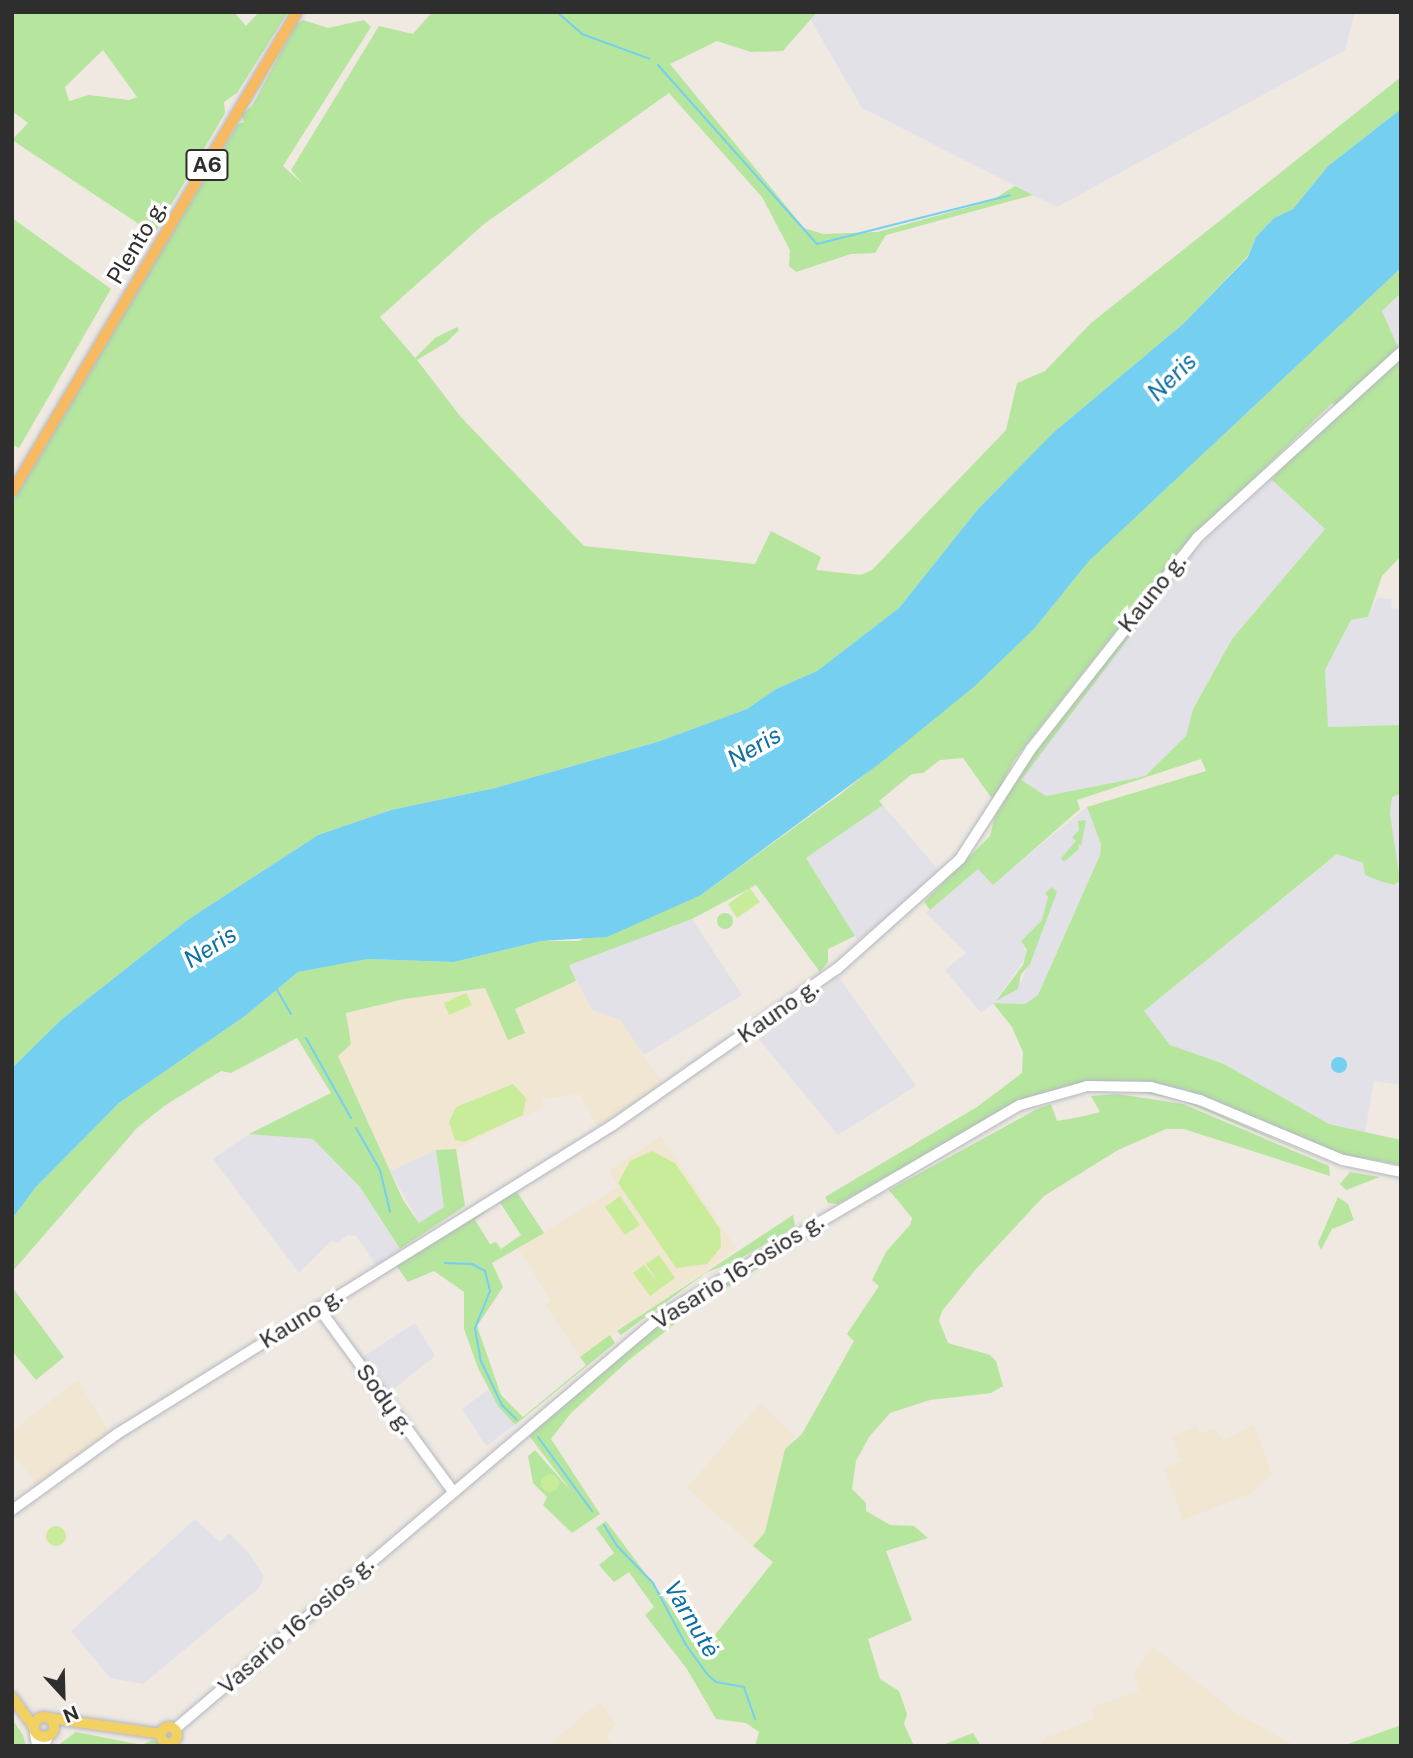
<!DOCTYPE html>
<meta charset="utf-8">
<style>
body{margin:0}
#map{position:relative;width:1413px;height:1758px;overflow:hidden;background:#efe9e1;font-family:"Public Sans",sans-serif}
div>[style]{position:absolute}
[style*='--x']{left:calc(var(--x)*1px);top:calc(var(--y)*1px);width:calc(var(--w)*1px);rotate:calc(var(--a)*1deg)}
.industrial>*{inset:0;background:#e3e1e8}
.education>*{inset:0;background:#f0e6d1}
.green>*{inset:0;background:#b6e59e}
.round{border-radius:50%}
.pitch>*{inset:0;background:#c9ec9a}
.water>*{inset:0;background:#75cff0}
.stream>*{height:2px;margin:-1px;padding:0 1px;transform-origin:1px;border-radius:1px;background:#75cff0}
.roads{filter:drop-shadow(0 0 2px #b4b7c1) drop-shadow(0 0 2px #b4b7c1)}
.secondary>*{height:10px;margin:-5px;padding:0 5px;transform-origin:5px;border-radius:5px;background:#fff}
.primary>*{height:10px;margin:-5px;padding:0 5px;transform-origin:5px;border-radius:5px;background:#f2d163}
.primary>.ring{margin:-5px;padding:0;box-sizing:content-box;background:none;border:10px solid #f2d163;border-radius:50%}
.trunk>*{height:10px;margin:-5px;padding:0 5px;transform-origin:5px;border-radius:5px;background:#f8ba60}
span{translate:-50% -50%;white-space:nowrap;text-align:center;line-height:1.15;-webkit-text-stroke:7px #fff;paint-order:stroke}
.shield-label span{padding:2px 5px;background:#fff;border:2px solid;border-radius:5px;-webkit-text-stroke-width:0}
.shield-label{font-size:21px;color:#2e2e2e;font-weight:700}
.street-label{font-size:23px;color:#2e2e2e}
.water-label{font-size:24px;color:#0d6fa3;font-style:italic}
.frame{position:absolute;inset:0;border:14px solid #2e2e2e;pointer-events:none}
.north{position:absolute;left:28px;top:1660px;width:70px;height:70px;-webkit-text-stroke:5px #fff;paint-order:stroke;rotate:158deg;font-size:19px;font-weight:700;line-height:28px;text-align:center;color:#2e2e2e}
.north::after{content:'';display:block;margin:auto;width:24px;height:32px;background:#2e2e2e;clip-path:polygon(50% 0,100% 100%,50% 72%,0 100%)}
</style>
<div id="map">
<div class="industrial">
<i style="clip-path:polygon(817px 12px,1355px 12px,1345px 50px,1057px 207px,862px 108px,809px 17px)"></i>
<i style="clip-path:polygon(1401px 293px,1401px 354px,1382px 311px)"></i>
<i style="clip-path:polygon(1271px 479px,1325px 529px,1232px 639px,1193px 708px,1186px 736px,1145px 776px,1127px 780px,1046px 796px,1020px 780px,1182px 563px)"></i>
<i style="clip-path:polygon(1377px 598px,1392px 599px,1391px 609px,1401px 608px,1401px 725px,1327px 727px,1325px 670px,1351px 620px,1368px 617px)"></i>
<i style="clip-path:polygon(1401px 794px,1401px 1085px,1374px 1081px,1365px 1132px,1329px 1124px,1224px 1064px,1169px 1045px,1144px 1011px,1338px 854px,1363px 863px,1366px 875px,1398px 884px,1390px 814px,1392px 797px)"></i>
<i style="clip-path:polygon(883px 805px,941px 873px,858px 941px,806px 858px)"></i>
<i style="clip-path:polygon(evenodd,1087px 807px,1101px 844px,1100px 855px,1038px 995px,1025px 1004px,993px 1003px,981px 1013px,945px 970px,966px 953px,926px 913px,979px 868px,993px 884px,1087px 807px,1057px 892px,1021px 982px,996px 1000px,1027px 956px,1021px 941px,1042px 920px,1048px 897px,1057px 892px)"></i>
<i style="clip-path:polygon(692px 919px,742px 995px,644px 1055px,620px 1020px,592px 1010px,568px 965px)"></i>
<i style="clip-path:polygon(839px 977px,916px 1086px,838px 1135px,757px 1037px)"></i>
<i style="clip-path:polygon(249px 1134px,313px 1139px,360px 1187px,400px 1250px,376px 1265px,356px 1236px,348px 1235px,337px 1243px,332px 1240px,299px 1273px,213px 1159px)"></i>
<i style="clip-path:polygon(436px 1150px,444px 1207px,419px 1223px,390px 1171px)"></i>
<i style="clip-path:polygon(415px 1323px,435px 1356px,386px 1395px,361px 1358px)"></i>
<i style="clip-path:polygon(488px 1390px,515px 1425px,486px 1446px,462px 1409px)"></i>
<i style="clip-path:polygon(195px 1519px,220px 1542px,229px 1533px,248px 1552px,264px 1576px,259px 1588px,143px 1684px,110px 1678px,71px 1631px)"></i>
</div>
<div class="education">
<i style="clip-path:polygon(576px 981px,592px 1010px,620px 1020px,661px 1081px,658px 1089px,597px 1127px,580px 1094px,541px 1099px,544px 1107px,456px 1149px,435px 1150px,390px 1171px,337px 1056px,351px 1044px,346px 1013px,404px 999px,485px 988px,508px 1040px,515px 1009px)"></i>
<i style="clip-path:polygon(661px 1136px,737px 1249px,580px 1357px,545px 1305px,551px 1300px,518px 1248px,618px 1187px,609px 1170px)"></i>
<i style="clip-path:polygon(78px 1380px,109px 1432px,36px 1485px,12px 1451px,12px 1431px)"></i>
<i style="clip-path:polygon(760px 1403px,795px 1436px,785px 1449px,765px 1532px,753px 1546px,687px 1488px)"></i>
<i style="clip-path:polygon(1254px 1425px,1272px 1474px,1251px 1493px,1183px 1520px,1164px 1468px,1181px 1461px,1172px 1436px,1197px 1426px,1200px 1433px,1215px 1428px,1223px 1440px)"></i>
<i style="clip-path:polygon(1153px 1647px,1236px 1713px,1296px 1746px,1040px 1746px,1045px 1738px,1094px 1719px,1091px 1708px,1139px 1690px,1133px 1673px)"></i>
<i style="clip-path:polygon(599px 1702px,617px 1724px,605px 1736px,613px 1746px,548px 1746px)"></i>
</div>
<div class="green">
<i style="clip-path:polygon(evenodd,12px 12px,234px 12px,246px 26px,259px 12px,288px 12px,237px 93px,224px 102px,225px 113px,154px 234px,12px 140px,28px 123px,12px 111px,12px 12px,103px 50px,137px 97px,129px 100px,89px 95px,69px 101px,65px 87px,103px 50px)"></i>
<i style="clip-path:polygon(432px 12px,817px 12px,783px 51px,751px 52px,717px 41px,670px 64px,804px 228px,823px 234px,878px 232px,991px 201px,1015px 186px,1033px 195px,886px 235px,875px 253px,851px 254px,796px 272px,789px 266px,790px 250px,762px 197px,669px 93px,484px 224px,380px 317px,415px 358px,435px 338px,457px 327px,459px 330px,447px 342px,417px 360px,460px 416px,584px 546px,755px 564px,771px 531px,821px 557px,816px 570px,861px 575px,872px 570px,1006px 430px,1017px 383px,1045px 371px,1091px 323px,1401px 77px,1401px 109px,1328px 166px,1293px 209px,1274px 218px,1256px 237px,1248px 256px,1183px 324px,1054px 432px,978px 509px,899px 608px,817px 671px,776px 689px,747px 709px,657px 742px,495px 788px,391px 810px,318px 835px,189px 919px,62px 1019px,12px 1068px,12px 503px,174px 230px,238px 124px,244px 122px,241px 115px,252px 106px,296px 24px,303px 20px,328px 28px,364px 20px,371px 27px,283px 166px,303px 184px,291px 170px,379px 26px,413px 34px)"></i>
<i style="clip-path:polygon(12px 218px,111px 289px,19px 448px,12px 444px)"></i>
<i style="clip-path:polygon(1401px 268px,1401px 293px,1382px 311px,1401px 354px,1401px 556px,1382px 576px,1368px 617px,1351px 620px,1325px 670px,1328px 727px,1401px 725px,1401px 794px,1392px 797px,1390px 814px,1400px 881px,1394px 885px,1380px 881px,1365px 875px,1363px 863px,1337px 854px,1144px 1011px,1170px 1045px,1224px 1064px,1329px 1124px,1401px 1140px,1401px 1165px,1335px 1153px,1186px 1090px,1141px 1081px,1099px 1081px,1019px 1101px,838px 1204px,828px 1203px,825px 1197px,977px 1107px,1022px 1073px,1023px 1052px,1012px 1027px,993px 1003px,1025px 1004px,1038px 995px,1100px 855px,1101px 844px,1087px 807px,1206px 771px,1201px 759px,1077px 800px,1080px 809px,993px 885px,978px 869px,930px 910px,924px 902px,990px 836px,994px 819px,1022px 770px,1141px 611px,1146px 615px,1021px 780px,1046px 796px,1127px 780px,1145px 776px,1186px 736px,1193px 709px,1232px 639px,1325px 529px,1271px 479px,1339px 411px,1332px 403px,1179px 551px,1015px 759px,993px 800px,963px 758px,940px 760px,923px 773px,912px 774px,879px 801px,883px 805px,806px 858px,855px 936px,828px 949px,828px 962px,820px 972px,756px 885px,692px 919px,569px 965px,576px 981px,515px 1009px,525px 1033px,508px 1040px,485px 988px,404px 999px,346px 1013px,351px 1044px,338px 1056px,403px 1200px,419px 1223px,444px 1207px,436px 1150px,456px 1149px,465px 1206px,400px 1249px,360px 1187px,313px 1139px,249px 1134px,331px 1093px,297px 1038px,231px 1073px,221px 1071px,164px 1106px,137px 1128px,12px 1272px,12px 1219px,35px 1188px,119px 1103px,245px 1016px,298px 972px,368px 959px,454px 962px,541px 941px,578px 941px,701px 895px,842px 793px,975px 686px,1034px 629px,1089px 561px)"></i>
<i style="clip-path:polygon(1086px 820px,1081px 846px,1078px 844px,1079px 849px,1064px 862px,1061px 858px,1076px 841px,1072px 837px,1079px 830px,1078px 821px)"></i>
<i style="clip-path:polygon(1052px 887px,1057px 892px,1030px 964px,1021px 974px,1018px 989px,996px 1001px,1023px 965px,1027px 950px,1021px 941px,1042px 920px,1048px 897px,1045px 893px)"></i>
<i class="round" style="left:717px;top:913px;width:16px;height:16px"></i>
<i style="clip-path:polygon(1133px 1088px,1182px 1098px,1331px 1164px,1183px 1101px,1140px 1092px,1091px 1092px)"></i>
<i style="clip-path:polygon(1118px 1094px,1183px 1104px,1329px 1166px,1330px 1176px,1184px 1129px,1166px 1129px,1118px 1150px,1044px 1196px,976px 1269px,942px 1311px,939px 1321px,948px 1343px,990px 1355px,996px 1361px,1003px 1386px,991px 1393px,930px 1400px,890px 1413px,869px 1437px,856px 1461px,852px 1489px,866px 1503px,866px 1511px,890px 1525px,914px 1526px,928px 1538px,886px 1551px,912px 1620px,868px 1639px,880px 1679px,899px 1691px,907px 1714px,904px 1724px,914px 1746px,755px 1746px,759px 1732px,746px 1723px,716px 1719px,687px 1669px,645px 1615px,654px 1607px,629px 1572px,614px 1582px,599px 1565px,614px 1553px,596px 1528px,606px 1521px,703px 1650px,773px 1562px,753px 1546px,765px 1532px,785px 1449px,802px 1434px,854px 1341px,847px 1334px,879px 1286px,872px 1280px,886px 1252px,910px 1225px,912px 1218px,889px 1190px,1037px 1109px,1051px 1104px,1057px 1121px,1080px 1117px,1100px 1112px,1091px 1096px)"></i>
<i style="clip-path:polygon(1350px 1172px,1380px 1177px,1346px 1190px,1340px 1184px)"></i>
<i style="clip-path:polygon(evenodd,515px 1189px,544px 1233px,492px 1263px,503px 1287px,477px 1326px,501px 1395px,523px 1417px,586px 1365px,580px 1357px,610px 1335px,615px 1343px,515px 1425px,498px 1406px,478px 1368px,464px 1329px,464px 1292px,434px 1271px,408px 1282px,395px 1264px,515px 1189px,499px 1201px,521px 1235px,501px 1249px,496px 1242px,490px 1244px,475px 1220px,499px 1201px)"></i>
<i style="clip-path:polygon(1338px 1197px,1348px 1204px,1354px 1220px,1332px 1229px,1321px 1250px,1318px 1243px)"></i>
<i style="clip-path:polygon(793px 1215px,795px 1227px,732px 1263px,707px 1272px,621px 1335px,617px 1331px)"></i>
<i style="clip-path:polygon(759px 1262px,762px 1266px,700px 1304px,629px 1360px,571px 1413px,551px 1439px,600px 1514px,572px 1533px,543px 1505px,547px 1497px,533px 1483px,528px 1456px,535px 1450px,572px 1492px,527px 1433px,668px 1317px)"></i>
<i style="clip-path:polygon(12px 1287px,64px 1357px,36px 1380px,12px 1351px)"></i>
<i style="clip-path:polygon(12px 1719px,23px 1735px,26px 1746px,12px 1746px)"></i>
<i style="clip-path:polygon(1401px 1725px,1401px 1746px,1311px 1746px,1348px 1744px)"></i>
<i style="clip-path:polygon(76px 1732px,142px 1745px,152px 1740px,168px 1746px,57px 1746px)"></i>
<i style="clip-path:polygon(973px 1733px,981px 1746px,940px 1746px)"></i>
</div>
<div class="pitch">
<i style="clip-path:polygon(750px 888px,760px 902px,737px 918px,728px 904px)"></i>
<i style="clip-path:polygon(466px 993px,472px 1005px,449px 1015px,444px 1003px)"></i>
<i style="clip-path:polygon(513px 1084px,526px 1098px,523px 1115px,464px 1142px,455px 1140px,449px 1122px,456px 1107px)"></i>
<i style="clip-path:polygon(652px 1151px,675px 1163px,720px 1229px,721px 1247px,707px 1264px,676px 1268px,618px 1183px,630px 1161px)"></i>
<i style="clip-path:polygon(620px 1196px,640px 1225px,625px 1235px,605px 1207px)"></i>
<i style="clip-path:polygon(659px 1255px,675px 1278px,650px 1296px,633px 1273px,644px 1265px,660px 1285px,646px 1264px)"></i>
<i class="round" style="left:541px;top:1474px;width:18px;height:18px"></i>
<i class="round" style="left:46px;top:1526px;width:20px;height:20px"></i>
</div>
<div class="water">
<i style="clip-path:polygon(1401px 109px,1401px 268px,1089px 561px,1034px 629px,975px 686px,879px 764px,701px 895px,607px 937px,541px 941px,454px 962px,368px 959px,298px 972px,245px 1016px,119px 1103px,35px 1188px,12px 1219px,12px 1068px,62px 1019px,189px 919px,318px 835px,391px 810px,495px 788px,657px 742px,747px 709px,776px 689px,817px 671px,899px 608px,978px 509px,1054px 432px,1183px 324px,1248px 257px,1256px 237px,1274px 218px,1293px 209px,1328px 166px)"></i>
<i class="round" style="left:1331px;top:1057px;width:16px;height:16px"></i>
</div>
<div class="stream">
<i style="--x:557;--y:12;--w:33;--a:41"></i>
<i style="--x:582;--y:34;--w:72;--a:20.2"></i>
<i style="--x:658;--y:65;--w:239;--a:48.4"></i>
<i style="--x:817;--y:244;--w:199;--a:-14.2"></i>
<i style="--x:276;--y:988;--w:30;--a:60"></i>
<i style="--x:306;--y:1038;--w:92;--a:60.6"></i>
<i style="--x:356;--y:1128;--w:48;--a:60.3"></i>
<i style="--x:380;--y:1170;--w:43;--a:76.6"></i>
<i style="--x:445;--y:1263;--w:27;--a:2"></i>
<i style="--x:472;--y:1264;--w:15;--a:28"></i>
<i style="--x:485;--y:1271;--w:21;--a:76"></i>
<i style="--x:490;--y:1291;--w:40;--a:112"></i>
<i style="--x:475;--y:1328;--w:34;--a:80"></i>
<i style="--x:481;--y:1361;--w:49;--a:64.5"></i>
<i style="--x:502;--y:1405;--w:21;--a:45"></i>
<i style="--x:538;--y:1437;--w:92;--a:53.9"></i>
<i style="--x:604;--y:1525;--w:25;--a:58"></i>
<i style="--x:617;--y:1546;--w:52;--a:45.8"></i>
<i style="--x:653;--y:1583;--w:70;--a:62"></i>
<i style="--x:686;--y:1645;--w:37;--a:54"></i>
<i style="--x:708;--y:1675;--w:11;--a:41"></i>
<i style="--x:716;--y:1682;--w:28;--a:10"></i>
<i style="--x:744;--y:1687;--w:34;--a:71"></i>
</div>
<div class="roads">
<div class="secondary">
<i style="--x:318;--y:1307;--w:227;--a:53.8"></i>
<i style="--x:12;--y:1510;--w:130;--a:-35.9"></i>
<i style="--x:117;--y:1434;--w:584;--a:-31.92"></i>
<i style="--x:613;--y:1125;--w:273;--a:-34.9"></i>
<i style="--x:837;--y:969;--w:165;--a:-41.8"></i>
<i style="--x:960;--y:859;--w:131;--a:-57.2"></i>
<i style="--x:1031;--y:749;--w:270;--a:-51.8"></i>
<i style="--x:1198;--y:537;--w:275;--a:-42.3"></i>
<i style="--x:175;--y:1729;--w:643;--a:-40.33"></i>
<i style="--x:665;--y:1313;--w:411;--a:-30.4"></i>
<i style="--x:1020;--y:1105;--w:70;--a:-15.8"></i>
<i style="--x:1087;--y:1086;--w:64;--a:0.9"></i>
<i style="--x:1151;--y:1087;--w:51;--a:14.9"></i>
<i style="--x:1200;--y:1100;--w:155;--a:22.8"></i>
<i style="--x:1343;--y:1160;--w:59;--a:11.7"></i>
<i style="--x:35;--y:1733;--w:13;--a:81"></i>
<i style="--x:43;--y:1746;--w:10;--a:-61"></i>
</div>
<div class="primary">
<i style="--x:12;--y:1697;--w:36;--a:54"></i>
<i class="ring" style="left:34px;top:1717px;width:10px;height:10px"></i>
<i style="--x:49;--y:1718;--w:113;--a:8.1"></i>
<i class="ring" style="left:161px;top:1727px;width:6px;height:6px"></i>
</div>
<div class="trunk">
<i style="--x:12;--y:492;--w:558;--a:-59.3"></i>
</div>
</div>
<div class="shield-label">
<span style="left:207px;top:165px">A6</span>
</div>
<div class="street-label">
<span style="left:137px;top:242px;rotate:-59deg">Plento g.</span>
<span style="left:1152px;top:593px;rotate:-51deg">Kauno g.</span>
<span style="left:778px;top:1011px;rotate:-35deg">Kauno g.</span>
<span style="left:738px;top:1271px;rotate:-32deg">Vasario 16-osios g.</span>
<span style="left:301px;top:1318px;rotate:-32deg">Kauno g.</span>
<span style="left:385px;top:1399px;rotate:54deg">Sodų g.</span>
<span style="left:296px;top:1625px;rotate:-41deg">Vasario 16-osios g.</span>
</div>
<div class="water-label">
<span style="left:1172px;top:377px;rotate:-44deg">Neris</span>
<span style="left:754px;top:747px;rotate:-30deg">Neris</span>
<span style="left:210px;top:947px;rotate:-32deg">Neris</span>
<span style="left:692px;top:1619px;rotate:59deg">Varnutė</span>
</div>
<div class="frame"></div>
<div class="north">N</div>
</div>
